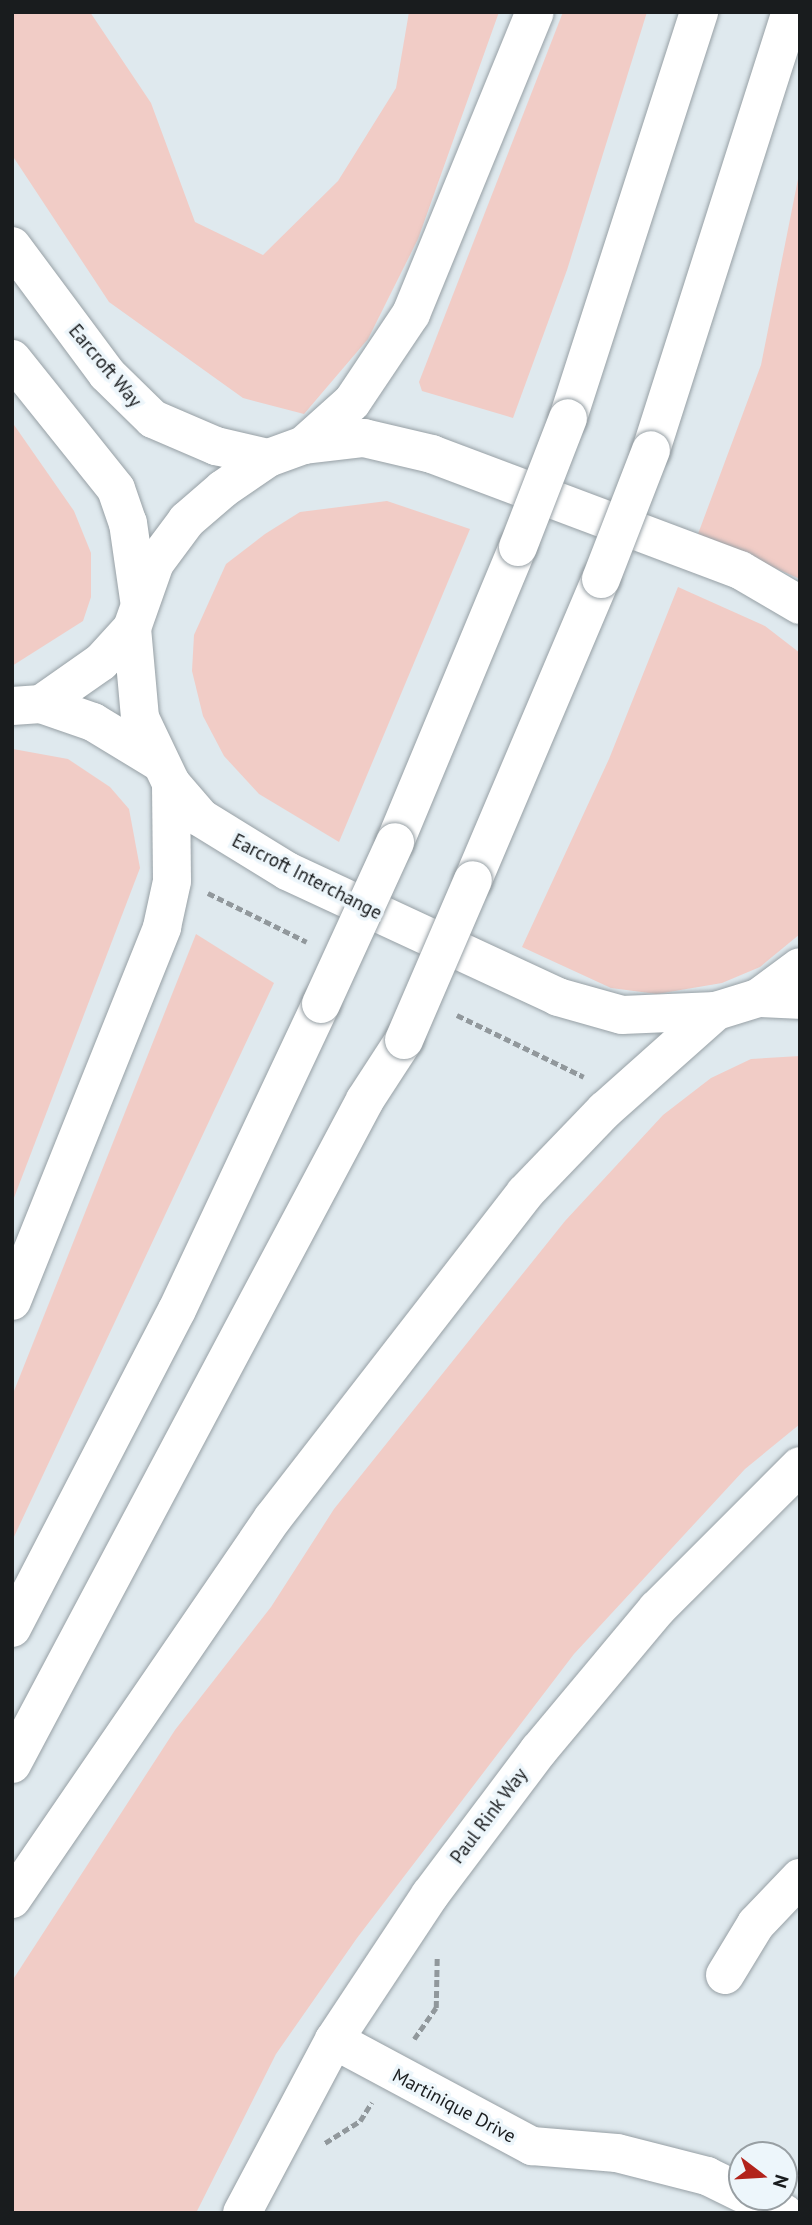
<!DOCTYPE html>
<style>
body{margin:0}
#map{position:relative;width:812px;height:2225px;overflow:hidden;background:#dfe9ee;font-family:"PT Sans",sans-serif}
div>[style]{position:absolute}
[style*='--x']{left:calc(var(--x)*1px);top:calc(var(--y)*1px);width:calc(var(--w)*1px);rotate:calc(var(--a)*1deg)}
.green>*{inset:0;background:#f1ccc6}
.path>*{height:4.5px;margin-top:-2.25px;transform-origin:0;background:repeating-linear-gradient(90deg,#91989c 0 7px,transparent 0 10.5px)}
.roads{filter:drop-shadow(0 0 2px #97a0a5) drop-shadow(0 0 2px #97a0a5)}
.minor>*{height:38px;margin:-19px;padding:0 19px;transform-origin:19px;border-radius:19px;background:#fff}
.highway>*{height:38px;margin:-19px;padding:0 19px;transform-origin:19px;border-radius:19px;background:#fff}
.bridges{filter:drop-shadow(0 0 2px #97a0a5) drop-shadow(0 0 2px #97a0a5)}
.highway-bridge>*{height:38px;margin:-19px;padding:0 19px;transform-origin:19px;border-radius:19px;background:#fff}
span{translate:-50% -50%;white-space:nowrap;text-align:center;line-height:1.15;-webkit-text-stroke:7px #edf6fb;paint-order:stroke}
.street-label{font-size:19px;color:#191c1e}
.frame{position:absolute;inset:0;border:14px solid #191c1e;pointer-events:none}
.north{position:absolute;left:728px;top:2141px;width:70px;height:70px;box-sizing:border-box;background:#edf6fb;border:2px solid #989fa3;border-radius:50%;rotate:107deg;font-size:19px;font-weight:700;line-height:28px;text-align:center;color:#191c1e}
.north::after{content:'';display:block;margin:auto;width:24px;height:32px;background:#b2231b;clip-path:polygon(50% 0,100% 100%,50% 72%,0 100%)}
</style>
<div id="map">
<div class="green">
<i style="clip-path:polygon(12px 12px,90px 12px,151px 103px,195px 222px,263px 255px,338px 181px,396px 88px,409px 12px,499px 12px,418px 239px,368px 339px,304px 414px,243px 398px,109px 302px,12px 155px)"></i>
<i style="clip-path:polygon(563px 12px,647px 12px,567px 270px,513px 418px,422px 391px,419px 382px)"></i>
<i style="clip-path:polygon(800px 169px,798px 459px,800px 579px,698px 534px,761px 365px)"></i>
<i style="clip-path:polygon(12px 422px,74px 511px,91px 553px,91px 597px,83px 621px,12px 666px)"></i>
<i style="clip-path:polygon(387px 501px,470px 529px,339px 842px,259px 794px,224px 756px,203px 716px,192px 671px,194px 635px,226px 564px,265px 534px,300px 512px)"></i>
<i style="clip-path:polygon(678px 587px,765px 626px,800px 653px,800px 934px,760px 967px,722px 983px,657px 994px,611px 988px,522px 947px,609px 759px)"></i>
<i style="clip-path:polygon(13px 749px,68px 759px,110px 787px,129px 809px,140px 868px,12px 1203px)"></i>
<i style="clip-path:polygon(196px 934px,274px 983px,12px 1541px,12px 1396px)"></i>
<i style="clip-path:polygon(800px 1056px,800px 1424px,745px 1469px,574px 1654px,357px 1938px,276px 2054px,196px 2213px,12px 2213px,12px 1981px,175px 1730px,271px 1607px,334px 1509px,565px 1221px,663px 1115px,711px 1078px,751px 1059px)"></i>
</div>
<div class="path">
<i style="--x:208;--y:893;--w:110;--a:26.3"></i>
<i style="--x:457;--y:1015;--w:141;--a:26"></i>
<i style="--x:414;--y:2039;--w:38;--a:-55"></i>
<i style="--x:436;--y:2008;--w:50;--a:-88.9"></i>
<i style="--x:325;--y:2143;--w:41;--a:-32.2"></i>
<i style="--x:360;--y:2121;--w:22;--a:-58"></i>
</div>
<div class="roads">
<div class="minor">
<i style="--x:41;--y:704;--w:73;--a:-35"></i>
<i style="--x:101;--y:662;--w:46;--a:-47.6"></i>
<i style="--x:12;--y:706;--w:29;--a:-4"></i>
<i style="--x:41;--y:704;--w:55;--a:19.1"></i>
<i style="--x:93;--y:722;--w:77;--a:31.2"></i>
<i style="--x:758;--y:998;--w:42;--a:2.7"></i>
<i style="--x:725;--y:1975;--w:60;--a:-58.7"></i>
<i style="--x:756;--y:1924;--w:64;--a:-46.3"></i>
<i style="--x:334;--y:2040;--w:225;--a:28.2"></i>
<i style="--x:532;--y:2146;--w:85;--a:4.7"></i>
<i style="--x:617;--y:2153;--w:93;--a:14.3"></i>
<i style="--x:707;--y:2176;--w:39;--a:26"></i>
<i style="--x:751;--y:2197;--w:37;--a:26"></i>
<i style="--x:242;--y:2213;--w:196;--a:-62"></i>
<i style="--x:334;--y:2040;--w:174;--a:-56.5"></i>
<i style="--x:430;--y:1895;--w:181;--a:-53.1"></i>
<i style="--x:539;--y:1750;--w:184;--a:-50.1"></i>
<i style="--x:657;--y:1609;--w:202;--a:-45"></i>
</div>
<div class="highway">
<i style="--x:12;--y:246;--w:159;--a:53.4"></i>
<i style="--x:107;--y:374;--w:64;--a:44.4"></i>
<i style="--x:153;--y:419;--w:69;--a:23.2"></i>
<i style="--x:216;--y:446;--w:53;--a:13"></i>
<i style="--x:12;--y:359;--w:166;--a:51.3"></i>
<i style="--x:116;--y:489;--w:36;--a:71"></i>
<i style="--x:128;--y:523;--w:77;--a:81.8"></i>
<i style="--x:568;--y:418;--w:427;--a:-72.1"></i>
<i style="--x:304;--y:445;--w:64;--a:-41.9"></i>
<i style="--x:352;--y:402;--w:106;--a:-56.2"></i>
<i style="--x:411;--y:314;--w:326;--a:-67.7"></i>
<i style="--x:651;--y:450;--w:460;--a:-72.3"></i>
<i style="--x:800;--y:605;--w:69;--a:-149.7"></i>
<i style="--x:740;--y:570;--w:329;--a:-159.4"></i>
<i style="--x:432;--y:454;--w:70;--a:-166.8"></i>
<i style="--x:364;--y:438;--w:60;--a:173.3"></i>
<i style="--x:304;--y:445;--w:38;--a:160"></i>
<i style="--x:268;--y:458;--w:55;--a:145.4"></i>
<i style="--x:223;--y:489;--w:48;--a:139.3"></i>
<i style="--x:187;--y:520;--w:54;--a:126.7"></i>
<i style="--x:155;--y:563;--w:69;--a:109.5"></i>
<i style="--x:132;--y:628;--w:90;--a:84.9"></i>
<i style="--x:140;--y:718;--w:72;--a:64.5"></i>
<i style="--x:171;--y:783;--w:46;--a:49.4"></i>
<i style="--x:201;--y:818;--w:101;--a:31.6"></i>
<i style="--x:287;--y:871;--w:299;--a:24.9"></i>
<i style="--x:558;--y:997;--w:66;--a:15.7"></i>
<i style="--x:622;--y:1015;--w:94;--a:-2.4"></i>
<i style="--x:716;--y:1011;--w:44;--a:-17.2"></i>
<i style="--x:758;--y:998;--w:52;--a:-36.4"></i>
<i style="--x:395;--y:842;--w:320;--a:-67.4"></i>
<i style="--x:473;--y:880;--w:327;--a:-67"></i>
<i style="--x:12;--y:1301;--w:403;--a:-68.1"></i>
<i style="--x:162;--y:927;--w:47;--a:-77.7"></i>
<i style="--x:172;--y:881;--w:98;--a:-90.6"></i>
<i style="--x:12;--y:1628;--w:358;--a:-62.6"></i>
<i style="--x:177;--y:1310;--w:338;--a:-64.8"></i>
<i style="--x:12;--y:1764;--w:752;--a:-62"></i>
<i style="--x:365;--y:1100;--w:72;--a:-57"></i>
<i style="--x:12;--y:1899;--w:462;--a:-55.6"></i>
<i style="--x:273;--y:1518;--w:411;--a:-52.2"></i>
<i style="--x:525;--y:1193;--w:115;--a:-46.1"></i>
<i style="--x:605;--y:1110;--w:149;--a:-41.7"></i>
</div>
</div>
<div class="bridges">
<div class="highway-bridge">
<i style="--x:518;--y:547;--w:138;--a:-68.8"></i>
<i style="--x:601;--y:579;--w:138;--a:-68.8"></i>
<i style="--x:321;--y:1004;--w:178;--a:-65.4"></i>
<i style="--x:404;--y:1040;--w:174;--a:-66.7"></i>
</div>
</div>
<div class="street-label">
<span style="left:105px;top:366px;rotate:50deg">Earcroft Way</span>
<span style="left:307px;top:877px;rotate:27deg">Earcroft Interchange</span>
<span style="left:489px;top:1816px;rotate:-53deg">Paul Rink Way</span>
<span style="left:454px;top:2106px;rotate:28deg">Martinique Drive</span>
</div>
<div class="frame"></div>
<div class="north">N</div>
</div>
